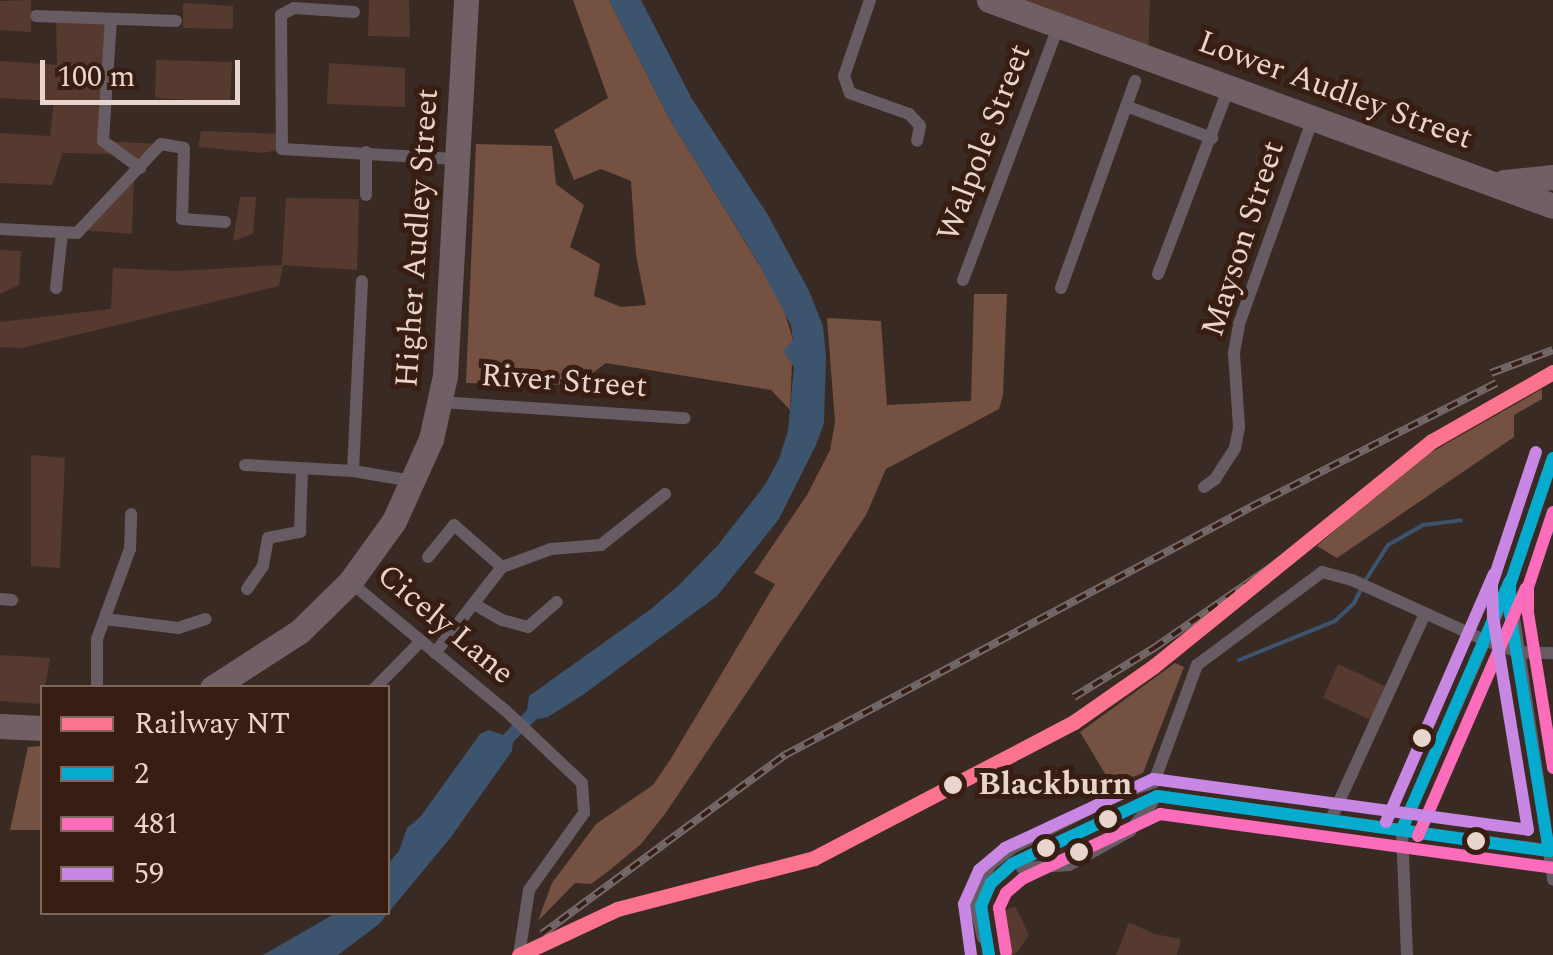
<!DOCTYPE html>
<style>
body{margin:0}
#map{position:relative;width:1553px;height:955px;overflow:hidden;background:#3a2a24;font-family:Spectral,serif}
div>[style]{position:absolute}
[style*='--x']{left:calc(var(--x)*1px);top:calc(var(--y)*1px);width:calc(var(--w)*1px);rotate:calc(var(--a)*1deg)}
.green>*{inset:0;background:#573a2f}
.forest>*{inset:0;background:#755142}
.water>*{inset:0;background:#3c546e}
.stream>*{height:4px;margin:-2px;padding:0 2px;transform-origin:2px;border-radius:2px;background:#3c546e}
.street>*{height:12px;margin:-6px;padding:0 6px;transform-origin:6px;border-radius:6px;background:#675c63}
.highway>*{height:25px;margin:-12.5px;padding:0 12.5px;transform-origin:12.5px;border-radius:12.5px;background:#706066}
.rail>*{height:8px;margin-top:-4px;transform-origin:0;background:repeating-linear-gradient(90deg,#381d12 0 11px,#74696a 0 22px);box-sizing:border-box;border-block:2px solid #74696a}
.bus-1>*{height:12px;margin:-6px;padding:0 6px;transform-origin:6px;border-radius:6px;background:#06acd0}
.bus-2>*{height:12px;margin:-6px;padding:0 6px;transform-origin:6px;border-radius:6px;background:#fb6dba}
.bus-3>*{height:12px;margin:-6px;padding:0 6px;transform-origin:6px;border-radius:6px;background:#c787e3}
.rail-1>*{height:15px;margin:-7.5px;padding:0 7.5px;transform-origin:7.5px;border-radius:7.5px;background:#fc738d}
.dots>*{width:28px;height:28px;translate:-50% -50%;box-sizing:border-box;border:5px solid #381d12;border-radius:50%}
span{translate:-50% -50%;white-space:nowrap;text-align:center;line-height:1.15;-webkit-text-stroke:10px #381d12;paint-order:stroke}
.street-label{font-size:32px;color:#e8d5ce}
.stop-label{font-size:32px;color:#e8d5ce;font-weight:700}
.left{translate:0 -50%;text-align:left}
.legend{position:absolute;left:40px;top:685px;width:350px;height:230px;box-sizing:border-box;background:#381d12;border:2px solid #7e675d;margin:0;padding:12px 18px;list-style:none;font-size:30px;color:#e8d5ce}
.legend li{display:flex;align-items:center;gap:20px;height:50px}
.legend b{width:50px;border:2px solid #7e675d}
.scale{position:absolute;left:40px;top:60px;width:200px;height:45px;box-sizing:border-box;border:5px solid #e8d5ce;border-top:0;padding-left:12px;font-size:30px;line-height:35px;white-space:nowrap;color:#e8d5ce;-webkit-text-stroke:8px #381d12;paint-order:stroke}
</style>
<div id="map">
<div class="green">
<i style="clip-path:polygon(31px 0,31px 32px,0 30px,0 1px)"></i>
<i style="clip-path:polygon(369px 0,409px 0,410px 37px,368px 36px)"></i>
<i style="clip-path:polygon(1015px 0,1150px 0,1148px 58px)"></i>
<i style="clip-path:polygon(183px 3px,233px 6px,233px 29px,183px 28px)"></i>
<i style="clip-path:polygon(56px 17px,111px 19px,103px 141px,161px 144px,140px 168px,118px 154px,63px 153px,52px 185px,0 183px,0 133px,50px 136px,54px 101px,0 98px,0 61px,57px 65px)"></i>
<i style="clip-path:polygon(156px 60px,232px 62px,230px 102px,155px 98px)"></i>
<i style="clip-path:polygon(329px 63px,405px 68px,405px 107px,327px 104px)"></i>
<i style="clip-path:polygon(201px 131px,279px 134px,282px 149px,263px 153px,198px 147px)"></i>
<i style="clip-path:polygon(134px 174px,132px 234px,83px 230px)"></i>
<i style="clip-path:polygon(240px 197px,256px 197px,253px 234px,233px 241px)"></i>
<i style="clip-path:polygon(286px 198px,359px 199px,357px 270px,283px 265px,279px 286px,22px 348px,0 347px,0 322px,111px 309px,113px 268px,178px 271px,282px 265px)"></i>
<i style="clip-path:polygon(0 250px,21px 251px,19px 285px,0 294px)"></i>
<i style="clip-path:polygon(31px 455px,65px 458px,60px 568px,31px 566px)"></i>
<i style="clip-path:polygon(0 655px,50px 658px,42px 704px,0 701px)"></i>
<i style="clip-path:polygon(1338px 664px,1385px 686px,1371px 720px,1323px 698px)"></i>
<i style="clip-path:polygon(1015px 906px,1029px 935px,1015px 955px,1009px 955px,999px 921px,1002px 912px)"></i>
<i style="clip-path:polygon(1129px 922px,1154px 934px,1181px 939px,1177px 955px,1116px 955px)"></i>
</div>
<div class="forest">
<i style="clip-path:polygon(573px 0,609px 0,669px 118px,781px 300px,793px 340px,790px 410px,771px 390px,606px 363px,576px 385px,466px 383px,476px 144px,552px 146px,556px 184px,584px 205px,570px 247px,600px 264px,594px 296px,621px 307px,646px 305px,636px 255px,631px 181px,601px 169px,574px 180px,554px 130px,608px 98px)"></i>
<i style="clip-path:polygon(974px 294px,1007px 294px,1003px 395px,999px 409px,886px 469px,866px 515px,665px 814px,641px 844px,610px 870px,591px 884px,575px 883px,538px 921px,552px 883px,596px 824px,653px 785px,670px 760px,775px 584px,754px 573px,807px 495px,830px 450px,835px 422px,827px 318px,881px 321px,887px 405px,971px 401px)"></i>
<i style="clip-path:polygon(1542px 389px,1542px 399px,1514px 415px,1514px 437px,1337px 558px,1317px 546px,1414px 462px)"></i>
<i style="clip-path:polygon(1175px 663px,1184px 667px,1143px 773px,1112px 785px,1080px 732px)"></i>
<i style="clip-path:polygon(42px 746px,42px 830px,10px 830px,28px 747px)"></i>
</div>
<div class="water">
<i style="clip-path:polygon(609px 0,641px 0,692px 99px,768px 215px,809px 291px,823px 326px,826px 356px,824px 423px,816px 445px,779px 519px,717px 596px,584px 694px,548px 717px,537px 719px,513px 742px,512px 751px,451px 837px,379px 924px,338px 955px,263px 955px,336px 913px,388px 912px,388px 864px,399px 851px,407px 828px,421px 816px,480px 734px,489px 730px,503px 735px,527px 710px,529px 696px,651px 609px,680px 584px,718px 545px,765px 485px,779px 459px,788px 431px,793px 377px,794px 367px,783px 351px,793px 340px,791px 325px,758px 262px,669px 118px)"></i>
</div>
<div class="stream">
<i style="--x:1544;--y:531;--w:9;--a:13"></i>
<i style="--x:1365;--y:581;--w:43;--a:-57.4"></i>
<i style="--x:1388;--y:545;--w:40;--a:-29.7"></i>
<i style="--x:1423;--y:525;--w:38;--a:-7"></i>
<i style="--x:1239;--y:660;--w:104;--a:-22.1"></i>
<i style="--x:1335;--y:621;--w:26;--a:-43"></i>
<i style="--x:1354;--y:603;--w:16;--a:-63"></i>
</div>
<div class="street">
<i style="--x:870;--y:0;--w:80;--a:108.9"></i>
<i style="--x:844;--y:76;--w:18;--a:71"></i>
<i style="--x:850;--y:93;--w:63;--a:19.6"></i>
<i style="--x:909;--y:114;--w:16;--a:47"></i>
<i style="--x:920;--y:126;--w:15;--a:101"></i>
<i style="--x:354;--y:12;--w:60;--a:-176.2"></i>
<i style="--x:294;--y:8;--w:15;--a:152"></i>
<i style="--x:281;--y:15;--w:134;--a:89.6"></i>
<i style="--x:282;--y:149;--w:173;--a:3.3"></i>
<i style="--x:36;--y:16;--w:140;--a:2"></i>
<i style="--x:111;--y:19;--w:122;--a:93.8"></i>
<i style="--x:103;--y:141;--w:46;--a:36.1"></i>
<i style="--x:1126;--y:106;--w:92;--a:20.4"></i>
<i style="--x:366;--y:195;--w:43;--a:-90"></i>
<i style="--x:0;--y:229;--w:77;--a:3"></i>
<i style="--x:77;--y:233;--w:122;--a:-46.7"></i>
<i style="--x:161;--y:144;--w:23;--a:10"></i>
<i style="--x:184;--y:148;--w:71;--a:91.6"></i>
<i style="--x:182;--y:219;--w:43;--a:4"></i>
<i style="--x:1158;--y:274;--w:200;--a:-69.2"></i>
<i style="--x:963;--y:280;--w:272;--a:-69.4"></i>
<i style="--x:56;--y:288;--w:55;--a:-83.8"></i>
<i style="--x:1061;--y:288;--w:220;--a:-70.3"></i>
<i style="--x:440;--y:402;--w:245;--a:3.8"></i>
<i style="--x:245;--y:465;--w:108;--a:3.2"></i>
<i style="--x:353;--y:471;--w:60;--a:9.6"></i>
<i style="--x:353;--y:471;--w:190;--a:-87.3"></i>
<i style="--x:1204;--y:487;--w:14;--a:-36"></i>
<i style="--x:1215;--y:479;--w:37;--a:-57"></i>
<i style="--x:1235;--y:448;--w:21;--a:-79"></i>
<i style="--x:1239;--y:427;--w:74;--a:-93.9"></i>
<i style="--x:1234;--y:353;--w:29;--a:-80"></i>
<i style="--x:1239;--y:324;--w:219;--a:-70.2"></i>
<i style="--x:428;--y:557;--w:41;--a:-50.9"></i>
<i style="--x:454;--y:525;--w:64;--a:41.2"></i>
<i style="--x:350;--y:582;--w:201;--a:39.6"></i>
<i style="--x:505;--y:710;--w:106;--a:43.5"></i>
<i style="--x:582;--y:783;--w:30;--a:86"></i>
<i style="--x:584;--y:813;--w:95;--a:125.5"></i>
<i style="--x:529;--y:890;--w:66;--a:98.7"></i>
<i style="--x:247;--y:589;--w:28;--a:-55"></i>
<i style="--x:263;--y:566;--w:28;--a:-80"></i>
<i style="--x:268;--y:538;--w:33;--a:-11"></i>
<i style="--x:300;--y:532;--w:63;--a:-88.2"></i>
<i style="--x:1510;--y:591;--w:292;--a:81.5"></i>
<i style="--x:0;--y:599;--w:12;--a:5"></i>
<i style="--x:474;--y:604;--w:32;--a:30"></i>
<i style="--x:502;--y:620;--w:27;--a:15"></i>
<i style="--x:528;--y:627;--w:38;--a:-41"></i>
<i style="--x:105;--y:619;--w:74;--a:7"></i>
<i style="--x:178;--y:628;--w:29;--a:-18"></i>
<i style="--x:435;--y:653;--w:109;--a:-52.1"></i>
<i style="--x:502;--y:567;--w:52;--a:-20.2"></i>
<i style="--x:551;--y:549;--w:50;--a:-4.6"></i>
<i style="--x:601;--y:545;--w:82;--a:-38.6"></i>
<i style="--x:97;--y:688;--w:49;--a:-90"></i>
<i style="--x:97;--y:639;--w:96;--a:-69.9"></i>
<i style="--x:130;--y:549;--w:35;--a:-88"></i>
<i style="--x:375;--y:688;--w:66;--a:-45.6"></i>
<i style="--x:1331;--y:819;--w:226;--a:-65.4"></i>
<i style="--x:1022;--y:868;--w:47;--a:-3.7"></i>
<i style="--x:1069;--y:865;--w:70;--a:-29.1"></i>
<i style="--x:1130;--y:831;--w:37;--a:-52"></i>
<i style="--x:983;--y:938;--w:43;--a:-103.4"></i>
<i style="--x:973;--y:896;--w:37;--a:-61"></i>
<i style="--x:991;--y:864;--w:26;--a:-37"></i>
<i style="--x:1012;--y:848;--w:122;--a:-26.8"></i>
<i style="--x:1121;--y:793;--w:35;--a:-18"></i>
<i style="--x:1154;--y:782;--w:125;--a:-69.8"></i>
<i style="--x:1197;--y:665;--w:156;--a:-36.6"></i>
<i style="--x:1322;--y:572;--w:31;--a:15"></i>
<i style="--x:1352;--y:580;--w:145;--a:24.4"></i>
<i style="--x:1484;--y:640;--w:36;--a:19"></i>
<i style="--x:1518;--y:652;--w:35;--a:2"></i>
<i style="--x:989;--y:955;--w:50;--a:-99.3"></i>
<i style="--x:981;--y:906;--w:25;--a:-67"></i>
<i style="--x:991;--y:883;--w:28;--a:-42"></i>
<i style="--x:1012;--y:864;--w:160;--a:-25.1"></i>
<i style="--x:1157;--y:796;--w:400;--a:7.9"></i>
<i style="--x:1407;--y:955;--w:126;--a:-92.3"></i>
<i style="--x:1402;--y:829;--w:268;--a:-66.2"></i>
<i style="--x:1510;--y:584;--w:133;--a:-71.2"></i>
</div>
<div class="highway">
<i style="--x:989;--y:0;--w:600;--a:20.06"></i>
<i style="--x:1504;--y:182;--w:49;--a:-5.8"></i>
<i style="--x:212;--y:688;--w:105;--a:-32.9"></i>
<i style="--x:300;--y:631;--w:70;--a:-44.4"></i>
<i style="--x:350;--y:582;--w:75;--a:-54.2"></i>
<i style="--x:394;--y:521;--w:90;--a:-65.7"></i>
<i style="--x:431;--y:439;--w:65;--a:-77.5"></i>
<i style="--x:445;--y:376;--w:377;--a:-86.8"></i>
<i style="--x:0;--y:726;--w:42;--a:2.7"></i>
</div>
<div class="rail">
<i style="--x:1491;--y:373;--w:66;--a:-20.4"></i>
<i style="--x:1074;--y:697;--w:94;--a:-31.5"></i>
<i style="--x:1154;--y:648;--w:165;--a:-34.7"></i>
<i style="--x:542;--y:934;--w:302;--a:-36.4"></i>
<i style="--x:785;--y:755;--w:528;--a:-28.02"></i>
<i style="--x:1251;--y:507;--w:275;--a:-26.8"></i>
</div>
<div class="bus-1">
<i style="--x:1402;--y:829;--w:270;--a:-66.5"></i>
<i style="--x:1549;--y:851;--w:240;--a:-99.3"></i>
<i style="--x:1510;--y:614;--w:30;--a:-90"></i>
<i style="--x:1510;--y:584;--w:133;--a:-71.2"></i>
<i style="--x:989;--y:955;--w:50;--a:-99.3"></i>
<i style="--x:981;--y:906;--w:25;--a:-67"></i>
<i style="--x:991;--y:883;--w:28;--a:-42"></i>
<i style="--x:1012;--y:864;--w:160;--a:-25.1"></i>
<i style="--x:1157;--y:796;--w:396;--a:8"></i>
</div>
<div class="bus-2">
<i style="--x:1553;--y:512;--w:79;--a:108.4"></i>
<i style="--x:1528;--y:587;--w:26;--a:90"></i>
<i style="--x:1528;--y:613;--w:157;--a:80.8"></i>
<i style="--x:1418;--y:836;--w:270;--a:-66.5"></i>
<i style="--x:1006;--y:952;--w:45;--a:-99"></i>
<i style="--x:999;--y:908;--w:17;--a:-65"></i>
<i style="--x:1006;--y:893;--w:21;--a:-41"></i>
<i style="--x:1022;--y:879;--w:153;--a:-25.2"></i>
<i style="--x:1160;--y:814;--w:397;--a:7.8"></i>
</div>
<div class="bus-3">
<i style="--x:1386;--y:822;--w:270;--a:-66.5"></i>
<i style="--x:971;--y:955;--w:51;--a:-97.8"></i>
<i style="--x:964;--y:904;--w:37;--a:-66"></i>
<i style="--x:979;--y:870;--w:34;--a:-40"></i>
<i style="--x:1005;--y:848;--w:163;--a:-25"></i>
<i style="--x:1153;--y:779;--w:378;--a:7.7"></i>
<i style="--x:1528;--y:830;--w:216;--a:-99.3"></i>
<i style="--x:1493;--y:617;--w:33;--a:-92"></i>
<i style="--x:1492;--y:584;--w:139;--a:-71.6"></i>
</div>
<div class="rail-1">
<i style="--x:519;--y:955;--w:108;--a:-25.1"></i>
<i style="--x:617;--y:909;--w:203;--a:-14.5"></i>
<i style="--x:814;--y:858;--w:293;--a:-27.6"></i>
<i style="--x:1074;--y:722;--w:98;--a:-35"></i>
<i style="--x:1154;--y:666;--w:358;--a:-39"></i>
<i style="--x:1432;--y:441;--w:139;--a:-29.7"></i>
</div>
<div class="dots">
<i style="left:1422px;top:738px;background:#e8d5ce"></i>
<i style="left:953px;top:785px;background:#e8d5ce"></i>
<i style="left:1108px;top:819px;background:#e8d5ce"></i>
<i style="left:1476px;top:841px;background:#e8d5ce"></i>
<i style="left:1046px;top:848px;background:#e8d5ce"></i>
<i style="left:1079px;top:852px;background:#e8d5ce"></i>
</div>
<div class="street-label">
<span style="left:1335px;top:91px;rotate:20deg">Lower Audley Street</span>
<span style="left:985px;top:143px;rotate:-69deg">Walpole Street</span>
<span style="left:418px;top:238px;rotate:-86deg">Higher Audley Street</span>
<span style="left:1244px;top:239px;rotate:-72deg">Mayson Street</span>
<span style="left:564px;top:382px;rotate:4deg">River Street</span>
<span style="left:445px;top:625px;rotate:40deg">Cicely Lane</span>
</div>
<div class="stop-label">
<span class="left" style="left:978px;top:785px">Blackburn</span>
</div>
<ul class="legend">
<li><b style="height:12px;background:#fc738d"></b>Railway NT</li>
<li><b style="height:12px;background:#06acd0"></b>2</li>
<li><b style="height:12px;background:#fb6dba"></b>481</li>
<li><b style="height:12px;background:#c787e3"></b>59</li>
</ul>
<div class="scale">100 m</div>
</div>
